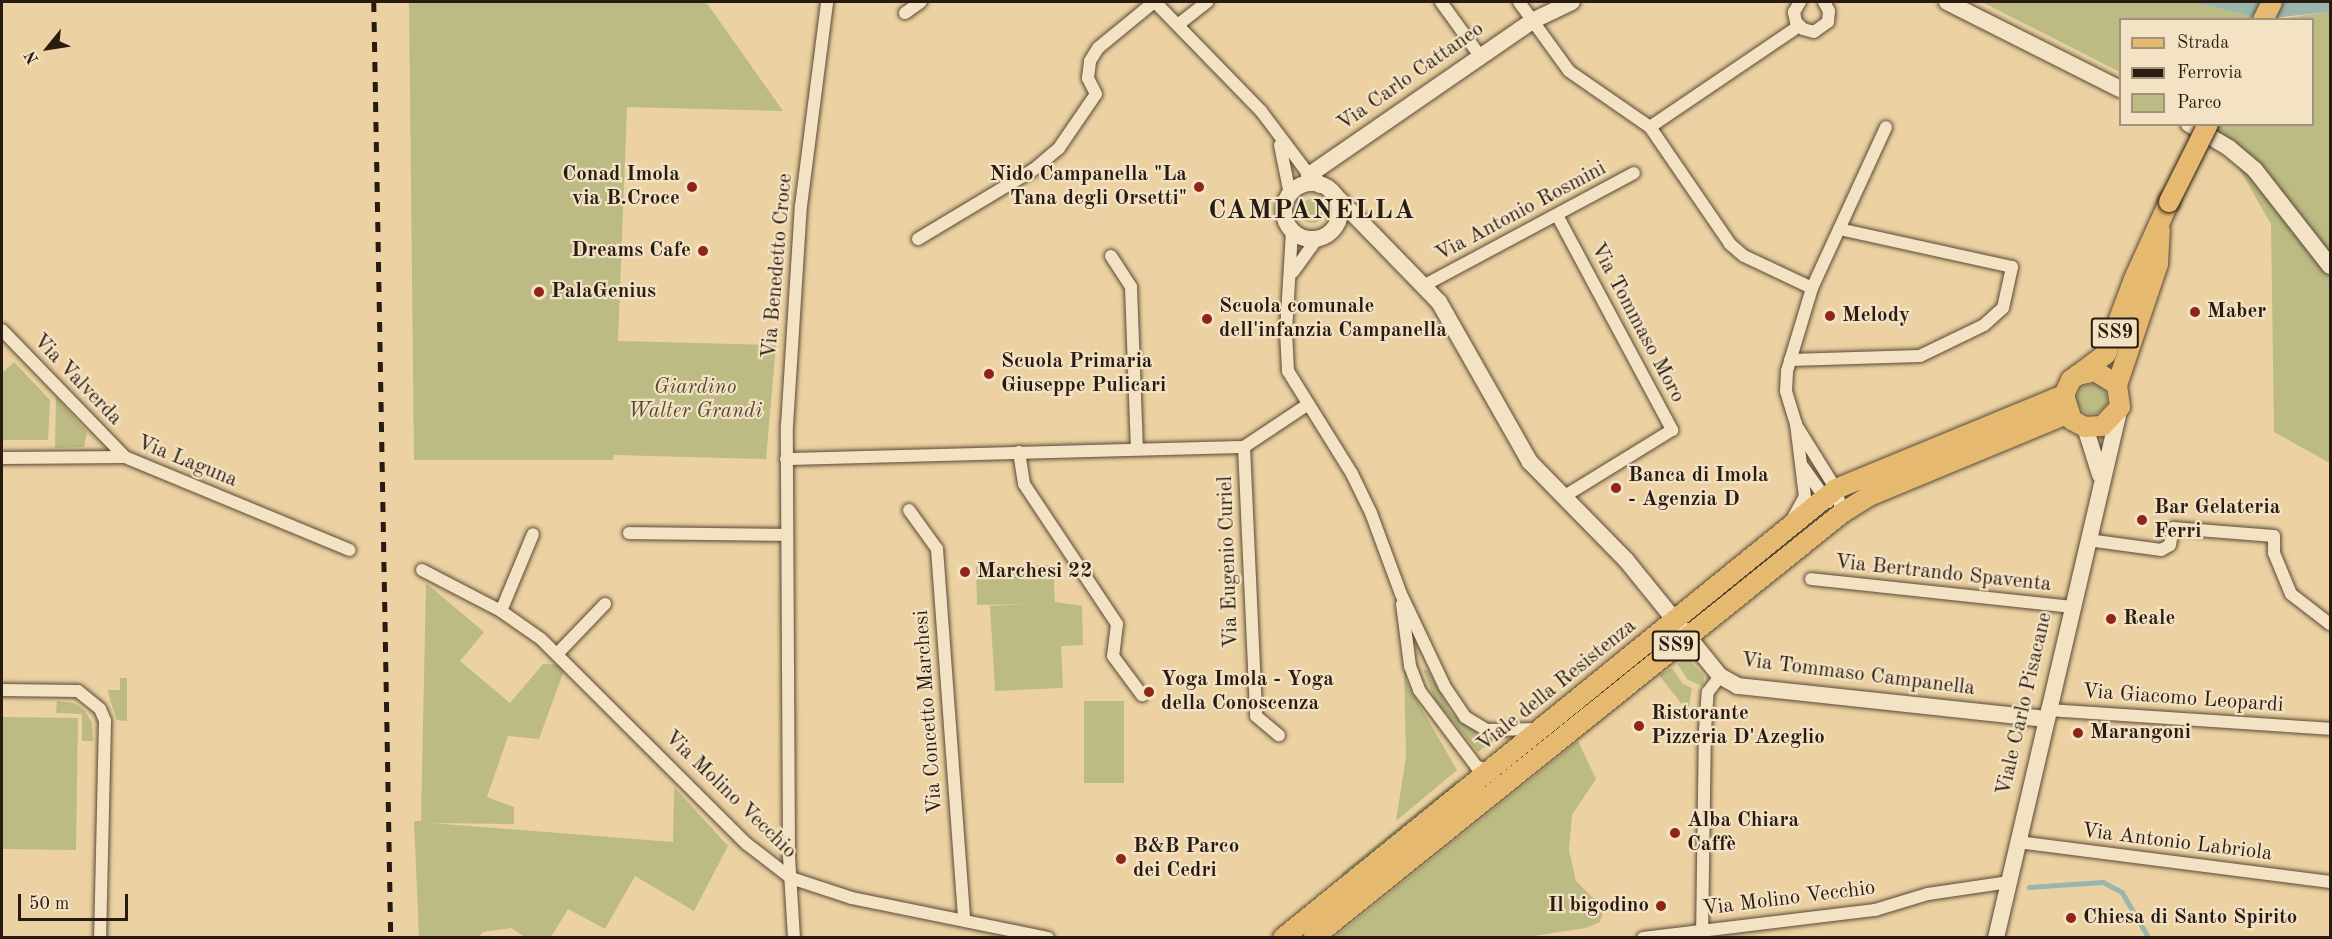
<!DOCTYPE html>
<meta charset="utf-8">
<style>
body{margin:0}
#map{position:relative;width:2332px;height:939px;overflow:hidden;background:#ecd2a2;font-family:"Old Standard TT",serif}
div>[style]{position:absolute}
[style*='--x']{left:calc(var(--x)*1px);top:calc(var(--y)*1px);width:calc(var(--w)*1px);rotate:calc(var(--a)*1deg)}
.green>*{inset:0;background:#bbbb83}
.round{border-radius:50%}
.water>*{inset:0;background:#9ab6ad}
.stream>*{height:4.5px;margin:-2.25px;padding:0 2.25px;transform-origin:2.25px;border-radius:2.25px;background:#9ab6ad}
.roads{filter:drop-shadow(0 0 2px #594936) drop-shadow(0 0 2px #594936)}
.street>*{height:12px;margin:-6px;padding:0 6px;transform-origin:6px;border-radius:6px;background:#f3e2c3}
.secondary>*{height:16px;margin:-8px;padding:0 8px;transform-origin:8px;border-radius:8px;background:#f3e2c3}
.secondary>.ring{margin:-8px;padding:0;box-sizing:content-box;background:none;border:16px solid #f3e2c3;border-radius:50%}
.primary>*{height:20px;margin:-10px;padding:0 10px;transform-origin:10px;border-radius:10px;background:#e6b971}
.rail>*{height:4.5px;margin-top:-2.25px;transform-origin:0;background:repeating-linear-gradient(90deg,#281b12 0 10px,transparent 0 20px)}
.bridges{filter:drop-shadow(0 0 2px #281b12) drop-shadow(0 0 2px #281b12)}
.primary-bridge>*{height:20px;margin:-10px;padding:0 10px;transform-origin:10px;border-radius:10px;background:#e6b971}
.dots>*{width:16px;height:16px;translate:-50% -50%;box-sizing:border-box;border:3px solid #f3e2c3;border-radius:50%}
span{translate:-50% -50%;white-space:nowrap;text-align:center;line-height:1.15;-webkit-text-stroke:4.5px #f3e2c3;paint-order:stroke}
.shield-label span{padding:2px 4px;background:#f3e2c3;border:2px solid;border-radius:4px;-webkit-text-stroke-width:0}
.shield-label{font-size:20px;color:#281b12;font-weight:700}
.street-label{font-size:21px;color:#281b12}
.poi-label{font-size:21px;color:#281b12;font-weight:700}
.right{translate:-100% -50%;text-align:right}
.left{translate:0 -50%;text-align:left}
.park-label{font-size:21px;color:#544b34;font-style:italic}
.district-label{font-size:27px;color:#281b12;font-weight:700;letter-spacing:1.5px}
.frame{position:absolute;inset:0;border:3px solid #281b12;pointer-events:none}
.legend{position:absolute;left:2119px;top:18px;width:195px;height:108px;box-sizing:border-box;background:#f3e2c3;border:2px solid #a2927c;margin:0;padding:8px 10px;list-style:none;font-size:18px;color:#281b12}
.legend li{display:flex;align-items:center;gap:12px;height:30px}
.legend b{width:30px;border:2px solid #a2927c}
.north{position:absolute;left:18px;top:18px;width:60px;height:60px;-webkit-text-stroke:4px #f3e2c3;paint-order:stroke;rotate:240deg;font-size:16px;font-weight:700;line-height:24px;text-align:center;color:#281b12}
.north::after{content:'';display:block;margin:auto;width:21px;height:27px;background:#281b12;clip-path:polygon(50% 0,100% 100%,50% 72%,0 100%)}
.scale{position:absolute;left:18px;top:894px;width:110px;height:27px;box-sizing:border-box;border:3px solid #281b12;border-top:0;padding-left:8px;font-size:18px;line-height:21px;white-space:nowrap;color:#281b12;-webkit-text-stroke:4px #f3e2c3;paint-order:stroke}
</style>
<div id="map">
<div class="green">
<i style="clip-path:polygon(409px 2px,706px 2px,783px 111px,627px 107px,618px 341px,776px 345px,766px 459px,614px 455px,613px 460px,414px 460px)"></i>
<i style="clip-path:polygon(1982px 2px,2192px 2px,2263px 19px,2120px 20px,2120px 72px)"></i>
<i style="clip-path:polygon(2330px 12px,2330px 463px,2274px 432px,2271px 224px,2218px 132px,2208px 125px,2312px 124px,2312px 20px,2278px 19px)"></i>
<i class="round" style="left:1300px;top:199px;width:24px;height:24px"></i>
<i style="clip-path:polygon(14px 362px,50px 400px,48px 440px,2px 440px,2px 373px)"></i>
<i class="round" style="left:2077px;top:384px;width:30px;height:30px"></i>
<i style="clip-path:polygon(56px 397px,87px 432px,84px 447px,55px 448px)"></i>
<i style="clip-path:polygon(1053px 565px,1055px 602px,1082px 606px,1083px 645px,1061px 646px,1063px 688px,995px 691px,990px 606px,1028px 604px,977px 605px,976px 567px)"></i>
<i style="clip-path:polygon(426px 583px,484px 632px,460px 661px,510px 703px,543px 664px,566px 665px,539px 739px,508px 736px,487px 797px,514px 807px,514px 824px,432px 823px,673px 842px,674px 787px,728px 846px,694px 911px,635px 876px,605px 929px,568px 909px,551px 937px,525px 937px,511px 928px,483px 932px,479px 937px,419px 937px,414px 821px,421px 821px)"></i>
<i style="clip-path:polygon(1686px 656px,1704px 676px,1703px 686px,1688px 680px,1677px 664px)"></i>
<i style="clip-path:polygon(1404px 665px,1408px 685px,1457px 770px,1396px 821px,1406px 757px)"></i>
<i style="clip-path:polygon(1672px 668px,1683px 684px,1692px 688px,1688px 712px,1659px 675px)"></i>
<i style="clip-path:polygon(1423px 669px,1428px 670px,1450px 711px,1465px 725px,1499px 737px,1478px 752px,1435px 700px)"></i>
<i style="clip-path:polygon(120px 678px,127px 678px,127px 721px,117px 720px,109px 696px,108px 690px,120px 690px)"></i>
<i style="clip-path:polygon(57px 701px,74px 703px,85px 711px,92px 723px,93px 741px,82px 741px,82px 714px,56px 713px)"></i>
<i style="clip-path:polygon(1084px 701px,1124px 701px,1124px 783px,1084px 783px)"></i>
<i style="clip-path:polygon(2px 717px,78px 718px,76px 850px,2px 849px)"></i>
<i style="clip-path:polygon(1578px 741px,1596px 779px,1572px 815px,1569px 850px,1576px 881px,1604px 909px,1600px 922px,1586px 928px,1527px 937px,1335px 937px)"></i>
<i style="clip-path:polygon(1458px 779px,1455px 788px,1340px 881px,1343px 872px)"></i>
</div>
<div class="water">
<i style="clip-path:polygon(2192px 2px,2330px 2px,2330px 12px,2263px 19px)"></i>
</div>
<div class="stream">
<i style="--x:2029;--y:887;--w:74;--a:-3.9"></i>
<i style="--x:2103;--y:882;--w:21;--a:28"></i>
<i style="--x:2122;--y:892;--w:53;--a:59.6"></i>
</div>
<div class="roads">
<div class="street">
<i style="--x:1155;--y:2;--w:152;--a:45.8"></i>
<i style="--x:1261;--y:111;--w:80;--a:53.1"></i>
<i style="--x:1441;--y:2;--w:67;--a:54.2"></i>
<i style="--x:1519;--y:2;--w:85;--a:54.1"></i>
<i style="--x:1569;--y:71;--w:98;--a:34.7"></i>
<i style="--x:1650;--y:127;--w:142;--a:55.6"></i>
<i style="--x:1730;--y:244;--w:18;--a:41"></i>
<i style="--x:1744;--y:256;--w:75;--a:25.2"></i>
<i style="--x:1800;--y:2;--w:12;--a:121"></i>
<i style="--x:1794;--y:12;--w:10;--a:79"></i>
<i style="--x:1796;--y:22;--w:10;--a:45"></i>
<i style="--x:1803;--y:29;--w:11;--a:15"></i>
<i style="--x:1814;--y:32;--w:17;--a:-36"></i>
<i style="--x:1828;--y:22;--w:11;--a:-85"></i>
<i style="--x:1829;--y:11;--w:10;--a:-119"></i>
<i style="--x:905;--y:13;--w:19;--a:-35"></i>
<i style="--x:1179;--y:24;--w:36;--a:-38"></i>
<i style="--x:1650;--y:127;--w:180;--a:-34.1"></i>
<i style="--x:1280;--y:145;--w:50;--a:78.5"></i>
<i style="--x:1558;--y:217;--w:242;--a:61.8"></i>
<i style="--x:1672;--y:430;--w:128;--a:148.4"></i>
<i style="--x:1292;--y:231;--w:100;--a:93.4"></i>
<i style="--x:1286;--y:331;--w:40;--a:87.1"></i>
<i style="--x:1288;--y:371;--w:121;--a:58.1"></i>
<i style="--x:1352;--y:474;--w:43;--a:64"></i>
<i style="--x:1371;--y:513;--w:86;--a:69.7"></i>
<i style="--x:1401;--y:594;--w:103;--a:64.7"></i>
<i style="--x:1445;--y:687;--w:36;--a:56"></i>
<i style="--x:1465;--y:717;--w:26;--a:31"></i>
<i style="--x:1487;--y:730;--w:52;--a:-1.1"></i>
<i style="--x:918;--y:239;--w:134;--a:-31"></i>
<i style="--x:1033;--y:170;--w:34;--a:-40"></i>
<i style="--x:1059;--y:148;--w:65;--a:-55.6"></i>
<i style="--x:1096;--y:94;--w:18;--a:-117"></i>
<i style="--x:1088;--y:78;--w:17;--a:-83"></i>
<i style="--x:1090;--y:61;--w:15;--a:-58"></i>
<i style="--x:1098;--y:48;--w:72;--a:-39.4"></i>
<i style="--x:1111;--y:256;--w:37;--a:57"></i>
<i style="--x:1131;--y:287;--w:162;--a:87.9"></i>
<i style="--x:1293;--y:272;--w:41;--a:-54"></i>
<i style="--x:1425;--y:285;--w:237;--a:-28.2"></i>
<i style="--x:2;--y:330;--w:177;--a:45.9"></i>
<i style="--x:1790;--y:360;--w:130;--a:-1.8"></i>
<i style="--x:1920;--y:356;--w:71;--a:-25.8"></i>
<i style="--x:1984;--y:325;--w:25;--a:-42"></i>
<i style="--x:2003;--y:308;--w:42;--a:-77.6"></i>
<i style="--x:2012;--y:267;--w:177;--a:-167.6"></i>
<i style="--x:1796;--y:425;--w:75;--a:58"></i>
<i style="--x:1836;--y:489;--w:25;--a:76"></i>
<i style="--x:1244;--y:447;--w:269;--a:87.4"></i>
<i style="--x:1256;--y:716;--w:30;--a:40"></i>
<i style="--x:1019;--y:452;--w:32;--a:81"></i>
<i style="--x:1024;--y:484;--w:168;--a:56.4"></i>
<i style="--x:1117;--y:624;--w:32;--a:97"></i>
<i style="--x:1113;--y:656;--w:49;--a:53.4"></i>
<i style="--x:2;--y:458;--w:123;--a:-0.5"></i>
<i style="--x:125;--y:457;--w:243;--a:22.5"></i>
<i style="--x:786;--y:459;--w:458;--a:-1.5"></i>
<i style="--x:1244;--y:447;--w:76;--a:-33.7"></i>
<i style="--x:1803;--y:467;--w:43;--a:54.5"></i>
<i style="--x:909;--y:510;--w:48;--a:54.3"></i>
<i style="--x:937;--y:549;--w:372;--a:85.8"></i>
<i style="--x:1792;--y:520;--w:26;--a:-61"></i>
<i style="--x:1805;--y:497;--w:74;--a:-97"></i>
<i style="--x:1796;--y:424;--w:34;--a:-107"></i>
<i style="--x:1786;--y:391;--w:20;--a:-87"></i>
<i style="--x:1787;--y:371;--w:87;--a:-73.2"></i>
<i style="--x:1812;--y:288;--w:177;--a:-65.3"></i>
<i style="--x:629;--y:533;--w:158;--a:0.7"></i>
<i style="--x:2088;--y:540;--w:74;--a:7.8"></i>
<i style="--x:2161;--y:550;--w:10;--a:-29"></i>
<i style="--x:2170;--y:545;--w:17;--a:-80"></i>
<i style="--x:2173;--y:528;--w:101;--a:4.5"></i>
<i style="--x:2274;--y:536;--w:17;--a:90"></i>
<i style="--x:2274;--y:553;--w:44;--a:67.5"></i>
<i style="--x:2291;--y:594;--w:49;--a:37.6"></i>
<i style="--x:422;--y:570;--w:89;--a:27.4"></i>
<i style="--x:501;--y:611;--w:49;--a:35"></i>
<i style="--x:541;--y:639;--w:291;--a:44.9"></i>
<i style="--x:747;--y:844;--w:56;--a:37.7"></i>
<i style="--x:791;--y:878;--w:64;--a:18.2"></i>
<i style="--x:852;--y:898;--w:200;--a:11.5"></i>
<i style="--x:1811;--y:579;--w:262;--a:6.1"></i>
<i style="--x:1402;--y:604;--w:63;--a:82.6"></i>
<i style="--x:1410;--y:666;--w:26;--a:69"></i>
<i style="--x:1419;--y:690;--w:95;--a:53.1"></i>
<i style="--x:1476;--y:766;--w:19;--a:21"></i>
<i style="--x:501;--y:611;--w:83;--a:-67.4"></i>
<i style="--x:558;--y:653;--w:68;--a:-46.2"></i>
<i style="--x:2;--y:690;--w:76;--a:0.8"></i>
<i style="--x:78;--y:691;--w:28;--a:39"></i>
<i style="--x:100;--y:709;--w:13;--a:67"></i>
<i style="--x:105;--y:721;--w:217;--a:91.3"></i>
<i style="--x:2047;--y:710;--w:284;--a:3.8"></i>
<i style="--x:2018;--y:842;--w:315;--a:7.3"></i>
<i style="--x:794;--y:938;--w:82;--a:-93.5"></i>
<i style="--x:789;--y:856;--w:430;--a:-90.3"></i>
<i style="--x:787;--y:426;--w:220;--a:-86.4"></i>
<i style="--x:801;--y:206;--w:206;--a:-82.7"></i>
<i style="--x:1643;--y:938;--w:234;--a:-6.9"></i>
<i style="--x:1875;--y:910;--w:55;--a:-16.8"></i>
<i style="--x:1928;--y:894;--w:82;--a:-8.4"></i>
<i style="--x:1702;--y:938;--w:207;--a:-89.2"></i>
<i style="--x:1705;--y:731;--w:39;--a:-86"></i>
<i style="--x:1708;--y:692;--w:20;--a:-53"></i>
</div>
<div class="secondary">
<i style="--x:1947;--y:2;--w:194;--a:26.7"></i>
<i style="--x:2189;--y:124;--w:47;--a:31"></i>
<i style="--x:2229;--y:148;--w:34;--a:40"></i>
<i style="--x:2255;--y:170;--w:122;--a:52"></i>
<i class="ring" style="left:1284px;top:183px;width:40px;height:40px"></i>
<i style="--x:1320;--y:185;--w:15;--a:-138"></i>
<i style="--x:1309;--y:175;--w:271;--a:-34.6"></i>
<i style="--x:1532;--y:21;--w:44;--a:-25.4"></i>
<i style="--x:1330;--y:190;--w:156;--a:45.8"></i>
<i style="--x:1439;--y:302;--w:184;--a:60.4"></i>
<i style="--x:1530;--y:462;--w:137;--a:45.6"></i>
<i style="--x:1626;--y:560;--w:149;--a:51"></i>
<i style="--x:1720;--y:676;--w:21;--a:29"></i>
<i style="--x:1738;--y:686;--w:309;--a:6.1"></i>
<i style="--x:2085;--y:427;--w:50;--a:72.6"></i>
<i style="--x:1996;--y:938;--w:545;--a:-76.86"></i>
</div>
<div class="primary">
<i style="--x:2263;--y:20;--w:20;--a:-63"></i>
<i style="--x:2078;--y:375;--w:17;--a:-13"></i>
<i style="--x:2095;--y:371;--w:26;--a:32"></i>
<i style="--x:2117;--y:385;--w:22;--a:82"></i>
<i style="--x:2120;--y:407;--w:26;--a:133"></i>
<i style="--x:2102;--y:426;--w:17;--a:177"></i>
<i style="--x:2085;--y:427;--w:15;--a:-152"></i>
<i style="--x:2072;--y:420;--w:26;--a:-108"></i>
<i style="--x:2064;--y:395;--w:17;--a:-65"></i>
<i style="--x:2071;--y:380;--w:9;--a:-36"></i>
<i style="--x:2078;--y:375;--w:35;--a:-37"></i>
<i style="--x:2106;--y:354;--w:80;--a:-69.5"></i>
<i style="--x:2134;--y:279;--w:85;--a:-65.6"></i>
<i style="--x:2117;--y:385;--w:128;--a:-71.3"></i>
<i style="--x:2158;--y:264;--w:34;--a:-87"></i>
<i style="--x:1283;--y:938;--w:712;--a:-39.07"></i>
<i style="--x:1836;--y:489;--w:247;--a:-22.4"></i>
<i style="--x:1313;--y:938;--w:679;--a:-38.78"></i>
<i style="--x:1842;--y:513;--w:32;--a:-32"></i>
<i style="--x:1869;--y:496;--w:214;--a:-22.5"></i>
</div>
</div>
<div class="rail">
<i style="--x:374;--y:2;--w:936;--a:88.96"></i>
</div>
<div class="bridges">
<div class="primary-bridge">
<i style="--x:2169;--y:202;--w:87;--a:-63.4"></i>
</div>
</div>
<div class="dots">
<i style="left:692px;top:187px;background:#8f2418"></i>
<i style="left:1199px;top:187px;background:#8f2418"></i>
<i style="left:703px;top:251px;background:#8f2418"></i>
<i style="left:539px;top:292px;background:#8f2418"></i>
<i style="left:2195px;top:312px;background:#8f2418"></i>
<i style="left:1830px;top:316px;background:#8f2418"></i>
<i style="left:1207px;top:319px;background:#8f2418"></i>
<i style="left:989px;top:374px;background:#8f2418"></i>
<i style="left:1616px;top:488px;background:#8f2418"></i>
<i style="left:2142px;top:520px;background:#8f2418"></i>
<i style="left:965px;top:572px;background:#8f2418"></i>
<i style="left:2111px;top:619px;background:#8f2418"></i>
<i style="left:1149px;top:692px;background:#8f2418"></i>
<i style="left:1639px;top:726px;background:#8f2418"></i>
<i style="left:2078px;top:733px;background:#8f2418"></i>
<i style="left:1675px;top:833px;background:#8f2418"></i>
<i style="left:1121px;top:859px;background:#8f2418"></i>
<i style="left:1661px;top:906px;background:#8f2418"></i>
<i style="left:2071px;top:918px;background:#8f2418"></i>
</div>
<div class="shield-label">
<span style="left:2115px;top:333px">SS9</span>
<span style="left:1676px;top:646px">SS9</span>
</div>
<div class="street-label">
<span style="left:1411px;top:77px;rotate:-35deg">Via Carlo Cattaneo</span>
<span style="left:1521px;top:212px;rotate:-28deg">Via Antonio Rosmini</span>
<span style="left:778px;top:266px;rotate:-85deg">Via Benedetto Croce</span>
<span style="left:1637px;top:323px;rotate:62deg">Via Tommaso Moro</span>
<span style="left:77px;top:380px;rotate:46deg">Via Valverda</span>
<span style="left:187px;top:462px;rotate:22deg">Via Laguna</span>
<span style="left:1229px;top:562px;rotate:-92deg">Via Eugenio Curiel</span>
<span style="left:1943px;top:574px;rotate:6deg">Via Bertrando Spaventa</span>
<span style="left:1858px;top:675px;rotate:7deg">Via Tommaso Campanella</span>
<span style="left:1557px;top:686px;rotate:-39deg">Viale della Resistenza</span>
<span style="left:2183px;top:699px;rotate:4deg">Via Giacomo Leopardi</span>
<span style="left:2025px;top:704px;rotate:-77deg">Viale Carlo Pisacane</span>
<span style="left:929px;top:712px;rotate:-94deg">Via Concetto Marchesi</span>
<span style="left:730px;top:795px;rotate:44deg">Via Molino Vecchio</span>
<span style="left:2177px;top:843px;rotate:7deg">Via Antonio Labriola</span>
<span style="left:1789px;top:899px;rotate:-7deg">Via Molino Vecchio</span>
</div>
<div class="poi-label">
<span class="right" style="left:680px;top:187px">Conad Imola<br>via B.Croce</span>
<span class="right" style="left:1187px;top:187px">Nido Campanella "La<br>Tana degli Orsetti"</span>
<span class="right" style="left:691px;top:251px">Dreams Cafe</span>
<span class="left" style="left:551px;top:292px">PalaGenius</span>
<span class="left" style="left:1219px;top:319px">Scuola comunale<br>dell'infanzia Campanella</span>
<span class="left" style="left:2207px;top:312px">Maber</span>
<span class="left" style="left:1842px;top:316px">Melody</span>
<span class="left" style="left:1001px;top:374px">Scuola Primaria<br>Giuseppe Pulicari</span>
<span class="left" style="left:1628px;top:488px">Banca di Imola<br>- Agenzia D</span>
<span class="left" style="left:2154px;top:520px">Bar Gelateria<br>Ferri</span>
<span class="left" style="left:977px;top:572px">Marchesi 22</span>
<span class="left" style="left:2123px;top:619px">Reale</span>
<span class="left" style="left:1161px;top:692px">Yoga Imola - Yoga<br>della Conoscenza</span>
<span class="left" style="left:1651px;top:726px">Ristorante<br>Pizzeria D'Azeglio</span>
<span class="left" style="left:2090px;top:733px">Marangoni</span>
<span class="left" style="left:1687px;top:833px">Alba Chiara<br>Caffè</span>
<span class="left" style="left:1133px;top:859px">B&amp;B Parco<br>dei Cedri</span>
<span class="right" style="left:1649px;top:906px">Il bigodino</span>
<span class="left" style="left:2083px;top:918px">Chiesa di Santo Spirito</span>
</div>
<div class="park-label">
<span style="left:695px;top:400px">Giardino<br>Walter Grandi</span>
</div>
<div class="district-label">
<span style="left:1312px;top:211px">CAMPANELLA</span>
</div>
<div class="frame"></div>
<ul class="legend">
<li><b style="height:8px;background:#e6b971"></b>Strada</li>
<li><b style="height:8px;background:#281b12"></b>Ferrovia</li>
<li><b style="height:16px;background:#bbbb83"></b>Parco</li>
</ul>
<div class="north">N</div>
<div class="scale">50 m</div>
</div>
